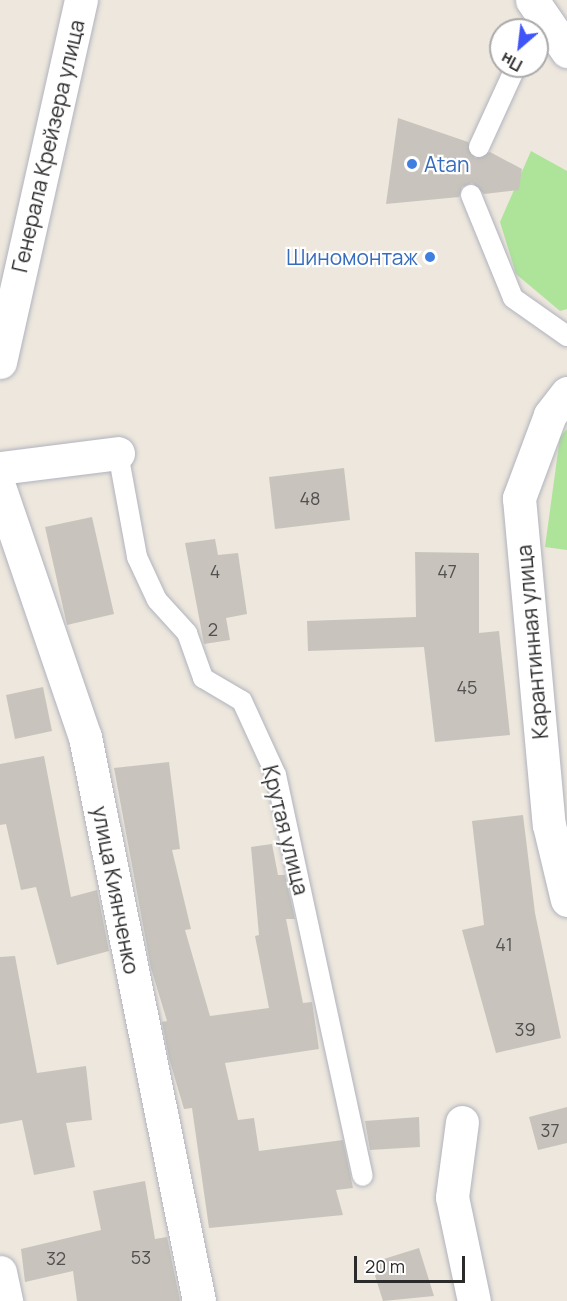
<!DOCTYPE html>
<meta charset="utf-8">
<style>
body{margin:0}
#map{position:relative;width:567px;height:1301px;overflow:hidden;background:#ede7dd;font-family:Manrope,sans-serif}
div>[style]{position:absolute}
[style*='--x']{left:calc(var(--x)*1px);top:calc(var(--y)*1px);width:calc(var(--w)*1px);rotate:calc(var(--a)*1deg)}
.green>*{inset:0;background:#aee39a}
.building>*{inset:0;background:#c8c4bd}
.roads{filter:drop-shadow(0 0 2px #b1b3be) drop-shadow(0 0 2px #b1b3be)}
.lane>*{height:20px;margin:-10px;padding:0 10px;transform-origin:10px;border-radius:10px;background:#fff}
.street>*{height:33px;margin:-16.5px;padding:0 16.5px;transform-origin:16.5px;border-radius:16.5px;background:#fff}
.secondary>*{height:33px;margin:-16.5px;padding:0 16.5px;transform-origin:16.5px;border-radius:16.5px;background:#fff}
.dots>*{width:16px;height:16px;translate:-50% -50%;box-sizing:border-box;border:3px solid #fff;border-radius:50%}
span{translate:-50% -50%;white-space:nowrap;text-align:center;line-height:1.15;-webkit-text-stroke:4.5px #fff;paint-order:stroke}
.number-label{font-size:18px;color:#525150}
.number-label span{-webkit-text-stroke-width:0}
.street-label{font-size:21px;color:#2b2b2b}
.shop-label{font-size:21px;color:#366cbe}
.left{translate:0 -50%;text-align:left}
.right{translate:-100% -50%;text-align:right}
.north{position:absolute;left:489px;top:18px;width:60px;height:60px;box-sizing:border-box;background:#fff;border:2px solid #aaa;border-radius:50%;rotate:208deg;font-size:16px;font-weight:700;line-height:24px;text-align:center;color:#2b2b2b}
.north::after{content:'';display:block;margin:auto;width:21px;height:27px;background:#3f55f8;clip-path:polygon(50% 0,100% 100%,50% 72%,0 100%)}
.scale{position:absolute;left:354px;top:1256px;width:111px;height:27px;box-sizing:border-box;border:3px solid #2b2b2b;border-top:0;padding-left:8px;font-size:18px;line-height:21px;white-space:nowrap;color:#2b2b2b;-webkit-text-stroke:4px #fff;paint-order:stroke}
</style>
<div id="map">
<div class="green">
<i style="clip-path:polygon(531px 151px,567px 171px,567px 309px,560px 311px,516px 274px,500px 222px)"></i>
<i style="clip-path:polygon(567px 429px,567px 550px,545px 547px,560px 437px)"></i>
</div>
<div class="building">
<i style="clip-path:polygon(398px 118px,468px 142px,475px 158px,490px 152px,522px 169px,519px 190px,484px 194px,472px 183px,462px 187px,459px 197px,386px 204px)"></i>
<i style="clip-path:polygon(344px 468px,350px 520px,275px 529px,269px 477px)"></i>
<i style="clip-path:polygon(92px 517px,114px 614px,67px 625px,45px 527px)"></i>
<i style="clip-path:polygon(215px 539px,218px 555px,238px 553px,247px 614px,226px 618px,230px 640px,204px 644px,185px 543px)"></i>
<i style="clip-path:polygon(415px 552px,479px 553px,479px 633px,499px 631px,510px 735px,435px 742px,424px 647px,308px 651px,307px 621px,416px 617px)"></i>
<i style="clip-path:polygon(43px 687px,52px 731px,15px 739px,6px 695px)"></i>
<i style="clip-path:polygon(44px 756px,71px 897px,97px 890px,109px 951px,57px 965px,36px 887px,21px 890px,6px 824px,0 825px,0 764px)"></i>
<i style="clip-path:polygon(169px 762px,180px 849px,172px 850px,191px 929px,185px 930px,210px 1016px,269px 1008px,255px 936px,259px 935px,251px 847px,272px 844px,278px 875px,285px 875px,295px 919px,286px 919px,303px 1003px,312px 1002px,319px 1049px,225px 1063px,238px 1120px,254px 1118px,259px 1151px,343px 1140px,353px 1188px,336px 1190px,343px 1215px,209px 1228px,192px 1108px,184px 1109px,169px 1058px,162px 1022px,167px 1021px,151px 968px,114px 768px)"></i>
<i style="clip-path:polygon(523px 815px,535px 913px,561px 1038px,496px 1053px,462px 930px,484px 925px,472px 821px)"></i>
<i style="clip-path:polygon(15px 956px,37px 1073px,86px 1066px,92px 1120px,66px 1123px,75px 1167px,34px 1175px,22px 1120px,0 1124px,0 957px)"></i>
<i style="clip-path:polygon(567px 1107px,567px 1143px,538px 1150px,529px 1117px)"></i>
<i style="clip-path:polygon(419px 1117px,420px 1147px,370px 1150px,365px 1121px)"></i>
<i style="clip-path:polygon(145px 1181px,155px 1239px,167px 1237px,180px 1301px,77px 1301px,73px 1271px,25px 1282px,21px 1249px,101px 1230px,93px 1191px)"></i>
<i style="clip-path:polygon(419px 1248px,434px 1296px,383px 1301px,371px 1263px)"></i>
</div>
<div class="roads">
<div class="lane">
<i style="--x:479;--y:147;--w:89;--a:-65.4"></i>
<i style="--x:471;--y:195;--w:111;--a:67.8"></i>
<i style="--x:513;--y:298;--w:66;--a:35.1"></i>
<i style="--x:118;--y:453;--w:106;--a:79.6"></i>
<i style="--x:137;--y:557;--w:47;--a:65.1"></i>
<i style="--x:157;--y:600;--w:45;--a:47.7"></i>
<i style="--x:187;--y:633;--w:48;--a:70.4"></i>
<i style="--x:203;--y:678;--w:45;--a:30.5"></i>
<i style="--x:242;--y:701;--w:81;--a:65.3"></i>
<i style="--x:276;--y:775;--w:410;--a:77.8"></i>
</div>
<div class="street">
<i style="--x:0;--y:362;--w:371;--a:-77.4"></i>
<i style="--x:0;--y:468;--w:119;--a:-7.2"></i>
<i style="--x:0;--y:489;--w:262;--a:71.1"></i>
<i style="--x:85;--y:737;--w:575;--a:78.57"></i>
<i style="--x:462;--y:1122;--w:76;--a:97.6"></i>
<i style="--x:452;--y:1197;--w:106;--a:78.1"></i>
<i style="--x:0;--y:1272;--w:30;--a:78"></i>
</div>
<div class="secondary">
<i style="--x:532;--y:0;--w:62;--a:55.5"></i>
<i style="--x:567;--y:393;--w:28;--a:128"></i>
<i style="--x:550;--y:415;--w:89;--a:110.5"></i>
<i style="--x:519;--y:498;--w:328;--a:84.8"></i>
<i style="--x:549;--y:825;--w:77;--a:76.5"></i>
</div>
</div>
<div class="dots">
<i style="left:412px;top:164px;background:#3f7fe0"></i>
<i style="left:430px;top:257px;background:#3f7fe0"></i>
</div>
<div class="number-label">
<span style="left:310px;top:498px">48</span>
<span style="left:215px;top:571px">4</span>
<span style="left:447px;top:571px">47</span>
<span style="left:213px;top:629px">2</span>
<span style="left:467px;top:687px">45</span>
<span style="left:504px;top:944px">41</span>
<span style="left:525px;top:1029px">39</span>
<span style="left:550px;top:1130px">37</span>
<span style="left:141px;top:1257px">53</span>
<span style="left:56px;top:1258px">32</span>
</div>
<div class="street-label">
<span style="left:48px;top:146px;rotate:-77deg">Генерала Крейзера улица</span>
<span style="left:532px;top:642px;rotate:-95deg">Карантинная улица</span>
<span style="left:286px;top:830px;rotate:76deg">Крутая улица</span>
<span style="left:116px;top:890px;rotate:79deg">улица Киянченко</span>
</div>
<div class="shop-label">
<span class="left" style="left:424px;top:164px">Atan</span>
<span class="right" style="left:418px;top:257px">Шиномонтаж</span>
</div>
<div class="north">Пн</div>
<div class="scale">20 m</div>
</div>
